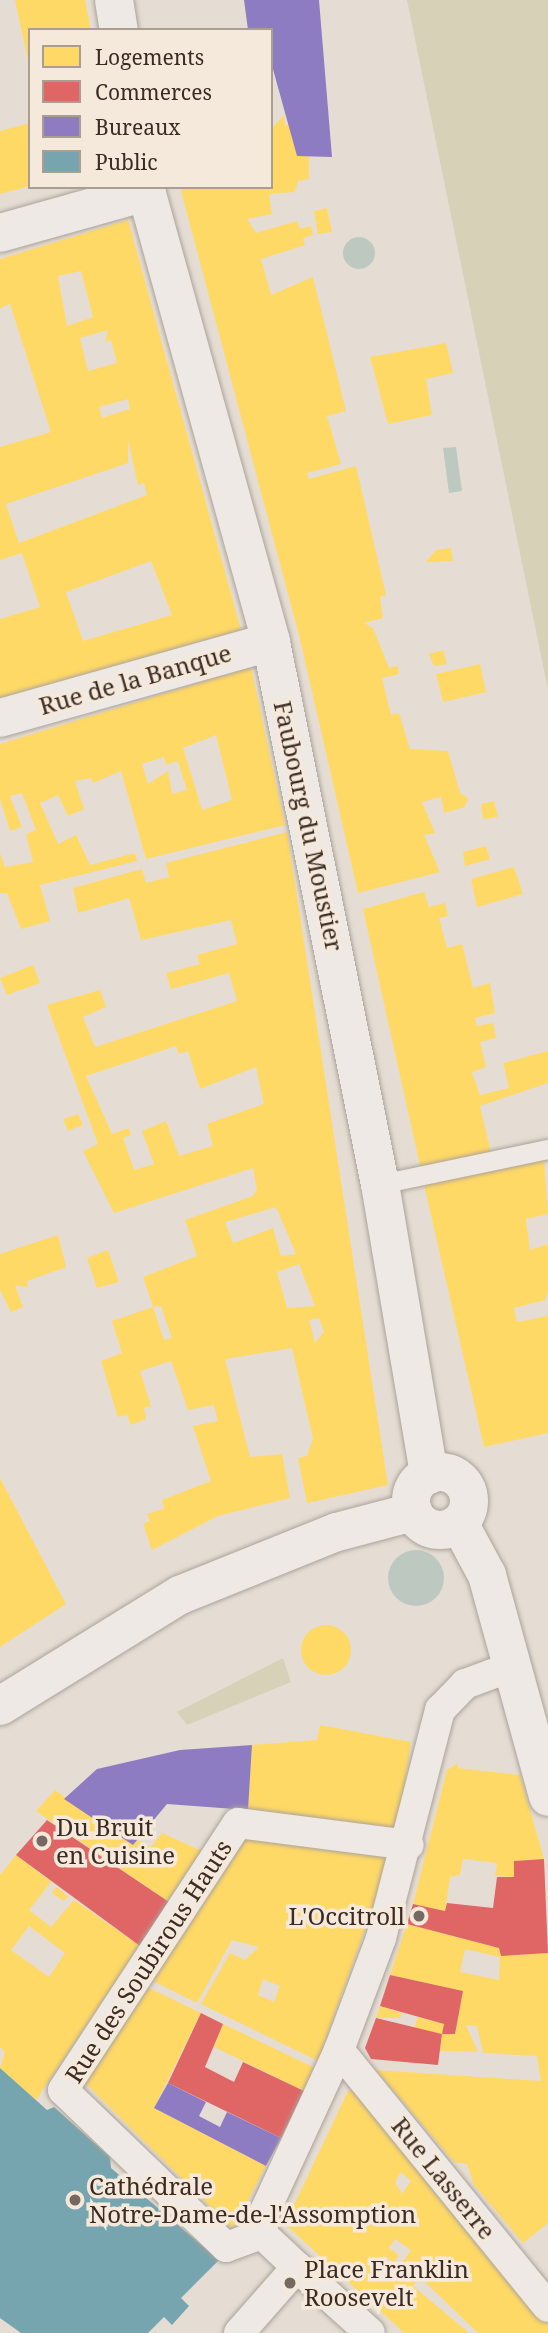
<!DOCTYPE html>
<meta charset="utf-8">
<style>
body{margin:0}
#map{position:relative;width:548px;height:2333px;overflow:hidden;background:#e5ddd3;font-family:"Noto Serif",serif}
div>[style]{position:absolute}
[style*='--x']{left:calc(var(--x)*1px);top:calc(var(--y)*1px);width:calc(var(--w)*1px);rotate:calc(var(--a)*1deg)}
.green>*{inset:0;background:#d6d1b7}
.water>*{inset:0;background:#bdc9c0}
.round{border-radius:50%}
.homes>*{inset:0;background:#ffd966}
.shops>*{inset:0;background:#e06666}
.offices>*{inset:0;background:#8e7cc3}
.public>*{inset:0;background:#76a5af}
.roads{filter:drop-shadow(0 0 2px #aba39b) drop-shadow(0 0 2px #aba39b)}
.service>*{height:19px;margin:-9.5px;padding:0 9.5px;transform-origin:9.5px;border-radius:9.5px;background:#eee9e4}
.pedestrian>*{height:30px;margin:-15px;padding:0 15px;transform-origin:15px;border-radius:15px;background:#eee9e4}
.minor>*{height:38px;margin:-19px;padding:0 19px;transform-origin:19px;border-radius:19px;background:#eee9e4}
.secondary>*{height:38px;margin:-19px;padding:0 19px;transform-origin:19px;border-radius:19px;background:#eee9e4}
.secondary>.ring{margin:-19px;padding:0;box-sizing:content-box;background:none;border:38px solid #eee9e4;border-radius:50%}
.dots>*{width:19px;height:19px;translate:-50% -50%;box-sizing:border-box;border:4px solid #f4e9db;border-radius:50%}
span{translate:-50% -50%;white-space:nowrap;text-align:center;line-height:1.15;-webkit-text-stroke:7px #f4e9db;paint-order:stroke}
.street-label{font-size:24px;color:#3a2b23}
.poi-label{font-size:24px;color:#3a2b23}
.left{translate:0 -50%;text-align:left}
.right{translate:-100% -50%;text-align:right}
.legend{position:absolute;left:28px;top:28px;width:245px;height:161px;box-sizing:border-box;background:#f4e9db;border:2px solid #aa9d91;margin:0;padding:9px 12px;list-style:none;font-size:21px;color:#3a2b23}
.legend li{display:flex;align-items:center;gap:14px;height:35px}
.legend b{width:35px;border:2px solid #aa9d91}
</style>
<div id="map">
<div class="green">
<i style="clip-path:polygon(407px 0,548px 0,548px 690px)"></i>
<i style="clip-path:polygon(283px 1658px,291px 1682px,187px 1725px,177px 1712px)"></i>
</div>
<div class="water">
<i class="round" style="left:343px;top:237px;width:32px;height:32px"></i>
<i style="clip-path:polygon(456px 447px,462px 491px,449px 493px,443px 448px)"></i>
<i class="round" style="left:388px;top:1550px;width:56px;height:56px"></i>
</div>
<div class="homes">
<i style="clip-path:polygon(15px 0,85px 0,91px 30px,30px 30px,29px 64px)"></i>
<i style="clip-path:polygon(284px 115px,285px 125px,293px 124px,297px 156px,309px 156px,309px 179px,298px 181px,295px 192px,269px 194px,272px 214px,247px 219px,256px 233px,297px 221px,300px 229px,311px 226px,313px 235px,303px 238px,305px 245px,261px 259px,271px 295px,313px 277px,346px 411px,327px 416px,341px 464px,307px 473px,309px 479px,356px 466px,386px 595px,380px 597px,383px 618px,364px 623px,373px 628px,389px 668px,398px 666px,399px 674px,382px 678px,391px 715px,399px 713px,410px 749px,448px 751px,460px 793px,468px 798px,465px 807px,444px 813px,441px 797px,422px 802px,435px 833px,424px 835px,440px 872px,358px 893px,300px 639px,180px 187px,271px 187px,271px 129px)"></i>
<i style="clip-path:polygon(30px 123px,30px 186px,0 194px,0 131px)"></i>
<i style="clip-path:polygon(327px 208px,332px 232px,318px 234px,314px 211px)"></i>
<i style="clip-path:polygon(evenodd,128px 220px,241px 630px,0 698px,0 619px,40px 607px,22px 553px,0 560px,0 447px,51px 432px,10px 304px,0 308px,0 259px,128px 220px,81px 271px,93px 317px,67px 326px,58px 276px,81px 271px,128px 220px,108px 330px,105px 342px,111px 340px,117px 363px,88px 371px,80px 338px,108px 330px,128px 220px,128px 399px,130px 409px,102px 418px,99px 407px,128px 399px,128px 220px,128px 440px,138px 485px,144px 483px,147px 495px,19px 543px,6px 504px,128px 463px,128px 440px,128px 220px,151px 561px,172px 615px,83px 641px,66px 592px,151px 561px)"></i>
<i style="clip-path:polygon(446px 343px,453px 373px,426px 379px,432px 415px,388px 424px,370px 357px)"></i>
<i style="clip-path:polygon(451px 548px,453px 561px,426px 562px,436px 550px)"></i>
<i style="clip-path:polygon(443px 650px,447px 664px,434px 666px,429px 654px)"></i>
<i style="clip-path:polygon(480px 664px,486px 692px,443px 702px,436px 674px)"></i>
<i style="clip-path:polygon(evenodd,251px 667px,285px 825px,146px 859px,121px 771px,93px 783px,91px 778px,75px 781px,84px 809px,68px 816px,58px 795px,40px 803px,58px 844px,76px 835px,90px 865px,135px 853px,137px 861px,40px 885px,50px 921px,21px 929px,7px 893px,0 893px,0 853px,5px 867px,33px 862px,26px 834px,36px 830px,22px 793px,10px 796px,22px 827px,10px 831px,0 799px,0 744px,251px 667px,216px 735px,232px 800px,202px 810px,183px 748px,216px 735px,251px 667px,164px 757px,166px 765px,178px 761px,187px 790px,172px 794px,168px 771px,148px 784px,142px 764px,164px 757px)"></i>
<i style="clip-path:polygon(494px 801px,498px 817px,483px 819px,481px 804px)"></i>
<i style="clip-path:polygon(evenodd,287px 832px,388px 1485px,307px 1503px,298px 1458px,307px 1456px,313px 1439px,292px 1348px,225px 1359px,250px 1457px,282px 1454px,290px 1498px,218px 1516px,152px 1550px,143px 1524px,150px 1521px,147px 1514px,164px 1509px,162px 1500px,211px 1481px,193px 1426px,218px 1421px,214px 1405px,188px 1410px,171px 1361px,140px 1371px,151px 1406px,144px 1408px,146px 1419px,131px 1425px,127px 1415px,118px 1417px,101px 1361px,122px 1353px,112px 1321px,153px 1307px,143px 1277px,197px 1256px,185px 1220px,253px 1196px,257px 1189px,253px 1168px,114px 1213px,83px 1151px,98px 1144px,47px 1005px,100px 990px,106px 1007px,83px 1017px,95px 1047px,237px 1001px,229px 973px,171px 989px,166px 973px,200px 964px,197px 955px,237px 944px,231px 920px,141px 940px,129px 898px,78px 913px,73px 888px,142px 869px,146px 883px,169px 877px,166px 863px,287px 832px,176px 1046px,179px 1054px,188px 1051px,200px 1089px,256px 1067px,264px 1104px,207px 1124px,213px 1146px,179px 1156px,166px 1121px,142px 1131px,154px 1164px,134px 1170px,123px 1138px,131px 1135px,129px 1128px,112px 1134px,86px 1076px,176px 1046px,287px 832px,276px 1207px,296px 1254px,281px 1256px,273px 1228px,233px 1243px,225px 1222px,276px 1207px,287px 832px,299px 1264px,315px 1306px,287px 1308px,277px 1272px,299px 1264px,287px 832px,161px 1306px,172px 1338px,164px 1340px,153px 1307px,161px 1306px,287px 832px,319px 1318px,324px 1332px,315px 1343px,309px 1320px,319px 1318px)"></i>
<i style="clip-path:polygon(486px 846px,490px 859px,465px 866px,463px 852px)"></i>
<i style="clip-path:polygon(514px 867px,523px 894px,477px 907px,471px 879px)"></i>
<i style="clip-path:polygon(424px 892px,429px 907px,445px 903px,448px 916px,439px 918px,447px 948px,462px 944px,473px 988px,490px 983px,495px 1013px,475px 1018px,477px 1026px,493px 1023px,496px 1038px,480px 1042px,486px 1067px,472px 1072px,480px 1095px,509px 1088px,503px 1063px,548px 1051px,548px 1083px,480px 1106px,491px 1153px,421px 1170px,363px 909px)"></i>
<i style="clip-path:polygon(33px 965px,40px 983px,7px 995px,0 978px)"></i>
<i style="clip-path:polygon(78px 1114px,83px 1125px,68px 1131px,63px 1119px)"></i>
<i style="clip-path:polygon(544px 1158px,548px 1214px,526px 1219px,530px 1250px,548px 1244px,548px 1292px,545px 1300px,514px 1308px,517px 1322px,548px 1316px,548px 1433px,484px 1447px,423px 1180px)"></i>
<i style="clip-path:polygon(58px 1235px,66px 1267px,27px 1281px,28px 1287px,15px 1285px,23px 1307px,11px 1312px,0 1290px,0 1254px)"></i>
<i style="clip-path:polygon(108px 1250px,119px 1282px,97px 1288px,87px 1258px)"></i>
<i style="clip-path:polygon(0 1478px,66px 1604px,0 1647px)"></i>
<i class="round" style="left:301px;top:1625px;width:50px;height:50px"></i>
<i style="clip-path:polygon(320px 1725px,411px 1742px,398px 1832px,248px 1810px,252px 1745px,317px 1740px)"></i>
<i style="clip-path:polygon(458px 1763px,457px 1768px,520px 1775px,544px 1859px,514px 1861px,514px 1877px,495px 1876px,497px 1863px,463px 1859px,460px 1875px,450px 1877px,445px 1911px,413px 1904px,447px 1770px)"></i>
<i style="clip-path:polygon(55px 1790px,133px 1845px,138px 1840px,151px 1847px,162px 1833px,204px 1852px,169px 1902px,36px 1811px)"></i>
<i style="clip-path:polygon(evenodd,247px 1832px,392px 1854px,318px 2061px,201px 2004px,230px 1953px,245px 1960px,259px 1947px,232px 1940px,197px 2003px,151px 1980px,247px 1832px,263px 1979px,280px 1986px,274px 2002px,258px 1995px,263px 1979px)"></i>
<i style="clip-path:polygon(evenodd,16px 1855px,51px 1882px,29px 1910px,51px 1927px,74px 1900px,140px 1946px,36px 2100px,0 2068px,5px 2052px,0 2047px,0 1875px,16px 1855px,29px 1926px,65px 1953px,49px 1977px,11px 1950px,29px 1926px)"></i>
<i style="clip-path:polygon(56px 1887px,68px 1896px,64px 1901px,52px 1893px)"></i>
<i style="clip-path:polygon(evenodd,407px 1924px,499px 1948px,501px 1956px,548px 1953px,548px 2223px,523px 2243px,474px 2185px,467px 2164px,454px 2162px,376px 2070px,541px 2081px,537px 2056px,483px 2053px,477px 2026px,466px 2025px,478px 2052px,440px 2051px,442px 2034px,455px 2034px,463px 1991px,390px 1975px,407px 1924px,465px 1949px,500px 1957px,499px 1980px,460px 1972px,465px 1949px)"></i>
<i style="clip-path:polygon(147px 1987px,201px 2013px,154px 2108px,266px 2166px,233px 2229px,82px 2080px)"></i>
<i style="clip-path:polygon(380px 2006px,402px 2013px,400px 2018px,376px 2018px)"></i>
<i style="clip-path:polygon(418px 2017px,444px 2024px,442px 2034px,414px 2028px)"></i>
<i style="clip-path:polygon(223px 2024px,315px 2068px,304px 2091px,214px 2047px)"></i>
<i style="clip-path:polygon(evenodd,358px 2088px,548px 2316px,548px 2333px,478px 2333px,422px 2279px,400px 2266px,411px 2250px,395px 2239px,389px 2248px,399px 2255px,394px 2263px,384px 2256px,379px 2263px,417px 2280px,413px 2286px,469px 2333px,404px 2333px,285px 2224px,348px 2091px,358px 2088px,401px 2172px,411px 2181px,402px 2194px,395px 2182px,401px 2172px)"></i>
</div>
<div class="shops">
<i style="clip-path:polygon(47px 1820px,169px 1902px,140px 1946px,16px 1855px)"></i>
<i style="clip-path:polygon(544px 1859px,548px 1953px,501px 1956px,499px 1948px,407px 1924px,413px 1904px,445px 1911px,447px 1903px,493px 1908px,497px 1877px,514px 1877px,514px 1861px)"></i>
<i style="clip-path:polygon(390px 1975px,463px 1991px,455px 2034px,442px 2034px,438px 2065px,371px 2059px,365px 2048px,376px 2018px,442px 2034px,444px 2024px,380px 2006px)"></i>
<i style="clip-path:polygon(201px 2013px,223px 2024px,205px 2067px,234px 2082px,243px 2062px,304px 2091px,281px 2138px,168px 2083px)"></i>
</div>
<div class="offices">
<i style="clip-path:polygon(244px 0,319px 0,332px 157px,297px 156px,271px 62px,271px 30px,248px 30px)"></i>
<i style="clip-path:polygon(252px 1745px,248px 1810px,167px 1804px,133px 1845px,64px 1799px,97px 1769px,180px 1750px)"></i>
<i style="clip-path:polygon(168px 2083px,206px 2102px,199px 2116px,220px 2127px,227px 2112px,281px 2138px,266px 2166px,154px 2108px)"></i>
</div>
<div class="public">
<i style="clip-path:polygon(0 2068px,47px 2110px,54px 2107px,110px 2157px,111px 2168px,219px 2260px,181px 2298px,189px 2306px,172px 2325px,164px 2317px,148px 2333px,21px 2333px,0 2318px)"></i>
</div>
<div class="roads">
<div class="service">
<i style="--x:380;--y:1184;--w:172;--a:-11.8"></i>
</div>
<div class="pedestrian">
<i style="--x:339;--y:2050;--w:331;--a:50.9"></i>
<i style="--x:262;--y:2234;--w:38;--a:160"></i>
<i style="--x:226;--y:2247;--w:226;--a:-136.1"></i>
<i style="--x:63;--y:2090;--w:319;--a:-56.8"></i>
<i style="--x:238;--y:1823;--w:172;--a:7.3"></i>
<i style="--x:297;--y:2267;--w:48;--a:-136.7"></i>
<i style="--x:262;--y:2234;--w:23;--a:-83"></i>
<i style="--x:265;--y:2211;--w:177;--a:-65.3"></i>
<i style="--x:339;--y:2050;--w:120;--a:-69.4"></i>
<i style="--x:381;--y:1938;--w:236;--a:-75.5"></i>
<i style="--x:440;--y:1710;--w:36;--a:-46"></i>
<i style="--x:465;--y:1684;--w:49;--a:-20.3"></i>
<i style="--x:239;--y:2333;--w:88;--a:-48.7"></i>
<i style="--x:297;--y:2267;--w:98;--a:42.1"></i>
</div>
<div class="minor">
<i style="--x:0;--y:233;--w:152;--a:-15.7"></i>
<i style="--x:0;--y:718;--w:281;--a:-15.7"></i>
</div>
<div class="secondary">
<i style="--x:114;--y:0;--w:30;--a:81"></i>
<i style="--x:145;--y:187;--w:472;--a:74.5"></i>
<i style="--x:271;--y:642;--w:553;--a:78.63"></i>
<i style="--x:380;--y:1184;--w:295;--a:80.4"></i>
<i class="ring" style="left:411px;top:1472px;width:20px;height:20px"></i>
<i style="--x:459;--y:1523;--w:59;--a:61.7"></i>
<i style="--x:487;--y:1575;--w:230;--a:74.6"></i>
<i style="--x:0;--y:1706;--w:211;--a:-31.7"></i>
<i style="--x:180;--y:1595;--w:169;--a:-21.9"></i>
<i style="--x:337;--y:1532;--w:79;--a:-14.7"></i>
</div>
</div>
<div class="dots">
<i style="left:42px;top:1841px;background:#766961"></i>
<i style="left:419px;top:1916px;background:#766961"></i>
<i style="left:75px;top:2200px;background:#766961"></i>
<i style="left:290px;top:2283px;background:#766961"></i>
</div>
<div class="street-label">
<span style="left:135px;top:679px;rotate:-16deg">Rue de la Banque</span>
<span style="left:309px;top:826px;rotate:78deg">Faubourg du Moustier</span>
<span style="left:148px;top:1961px;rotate:-57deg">Rue des Soubirous Hauts</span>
<span style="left:444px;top:2178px;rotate:51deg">Rue Lasserre</span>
</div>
<div class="poi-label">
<span class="left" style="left:56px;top:1841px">Du Bruit<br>en Cuisine</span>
<span class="right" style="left:405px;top:1916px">L'Occitroll</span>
<span class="left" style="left:89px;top:2200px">Cathédrale<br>Notre-Dame-de-l'Assomption</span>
<span class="left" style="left:304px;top:2283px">Place Franklin<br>Roosevelt</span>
</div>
<ul class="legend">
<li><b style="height:19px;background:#ffd966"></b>Logements</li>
<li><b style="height:19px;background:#e06666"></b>Commerces</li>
<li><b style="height:19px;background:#8e7cc3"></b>Bureaux</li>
<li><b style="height:19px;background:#76a5af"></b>Public</li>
</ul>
</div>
